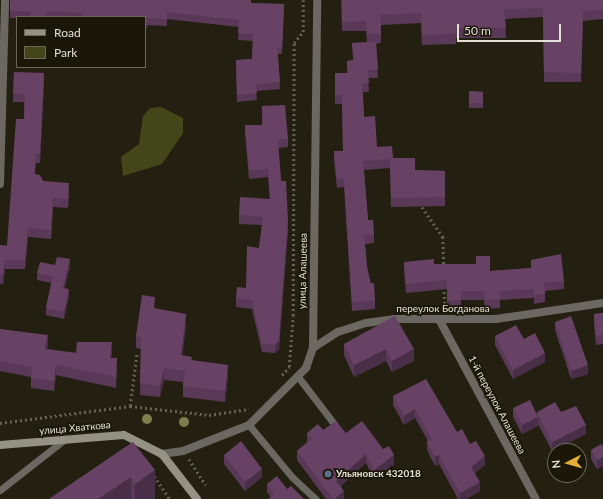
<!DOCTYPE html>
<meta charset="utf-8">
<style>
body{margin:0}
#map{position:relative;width:603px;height:499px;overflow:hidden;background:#242011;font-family:Lato,sans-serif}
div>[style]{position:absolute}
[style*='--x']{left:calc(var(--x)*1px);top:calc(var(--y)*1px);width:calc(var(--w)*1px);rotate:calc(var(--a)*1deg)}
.green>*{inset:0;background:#424619}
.path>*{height:2.5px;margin-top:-1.25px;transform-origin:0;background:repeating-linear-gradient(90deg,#656254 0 2px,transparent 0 5px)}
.lane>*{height:7px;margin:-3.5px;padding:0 3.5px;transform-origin:3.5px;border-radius:3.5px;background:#6a6861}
.street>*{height:8px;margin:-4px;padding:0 4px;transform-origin:4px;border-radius:4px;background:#6a6861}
.secondary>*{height:8px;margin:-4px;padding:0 4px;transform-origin:4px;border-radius:4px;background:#949285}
.trees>*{width:10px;height:10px;margin:-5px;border-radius:50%;background:#7c7f4c}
.wall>*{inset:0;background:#593957}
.shaded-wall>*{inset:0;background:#492e47}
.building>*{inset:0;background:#684265}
.dots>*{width:11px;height:11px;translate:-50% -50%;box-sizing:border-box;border:2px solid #1b1708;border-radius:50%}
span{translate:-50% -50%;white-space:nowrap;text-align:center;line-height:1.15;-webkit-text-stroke:3.5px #1b1708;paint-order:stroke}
.street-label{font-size:10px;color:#e2e0d6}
.poi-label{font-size:10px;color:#e2e0d6;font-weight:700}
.left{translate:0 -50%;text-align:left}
.legend{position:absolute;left:16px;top:16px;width:130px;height:52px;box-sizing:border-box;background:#1b1708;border:1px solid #6b675a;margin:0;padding:5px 7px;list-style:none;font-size:12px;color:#e2e0d6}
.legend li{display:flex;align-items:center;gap:8px;height:20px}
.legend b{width:20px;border:1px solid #6b675a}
.north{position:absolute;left:547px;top:443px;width:40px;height:40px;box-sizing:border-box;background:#1b1708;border:1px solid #6b675a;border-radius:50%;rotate:264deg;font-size:11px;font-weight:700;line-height:16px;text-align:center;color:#e2e0d6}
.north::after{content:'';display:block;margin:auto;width:14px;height:18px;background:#e4ae35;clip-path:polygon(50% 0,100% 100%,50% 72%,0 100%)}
.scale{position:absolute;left:457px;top:24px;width:104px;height:18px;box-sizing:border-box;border:2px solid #e2e0d6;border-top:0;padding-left:5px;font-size:12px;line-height:14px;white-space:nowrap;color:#e2e0d6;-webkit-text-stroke:3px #1b1708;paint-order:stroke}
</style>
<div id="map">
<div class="green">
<i style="clip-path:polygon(161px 107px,183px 118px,183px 133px,162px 164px,123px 176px,121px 157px,139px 144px,143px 116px,150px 108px)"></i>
</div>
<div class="path">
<i style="--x:422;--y:207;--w:37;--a:55"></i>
<i style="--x:443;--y:237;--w:29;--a:88"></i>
<i style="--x:444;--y:287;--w:21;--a:87"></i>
<i style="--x:282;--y:375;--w:11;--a:-49"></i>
<i style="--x:289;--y:367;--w:51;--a:-85.5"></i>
<i style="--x:293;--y:316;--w:273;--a:-89.8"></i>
<i style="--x:294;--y:43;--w:14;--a:-51"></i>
<i style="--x:303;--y:32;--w:32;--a:-90"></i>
<i style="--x:130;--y:406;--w:54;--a:-82.6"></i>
<i style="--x:0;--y:423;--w:131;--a:-7.5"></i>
<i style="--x:130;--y:406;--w:80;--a:6.5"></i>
<i style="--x:209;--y:415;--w:40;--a:-8.5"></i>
<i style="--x:189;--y:459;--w:31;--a:57"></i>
<i style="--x:154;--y:476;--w:28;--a:55"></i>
</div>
<div class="lane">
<i style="--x:299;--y:378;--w:59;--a:52.5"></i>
<i style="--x:249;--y:425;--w:67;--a:50.4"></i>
<i style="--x:292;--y:477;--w:33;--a:43"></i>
<i style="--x:0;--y:490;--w:83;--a:-38.1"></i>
</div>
<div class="street">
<i style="--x:0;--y:184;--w:184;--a:-88.4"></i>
<i style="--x:440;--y:321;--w:202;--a:61.7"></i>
<i style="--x:313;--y:348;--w:30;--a:-33"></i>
<i style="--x:338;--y:332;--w:29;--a:-18"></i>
<i style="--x:366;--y:323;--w:28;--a:-8"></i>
<i style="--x:394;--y:319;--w:102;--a:0"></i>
<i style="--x:496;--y:319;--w:108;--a:-8.5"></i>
<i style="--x:162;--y:454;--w:21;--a:-8"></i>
<i style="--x:183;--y:451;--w:71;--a:-21.5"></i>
<i style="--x:249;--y:425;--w:81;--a:-45"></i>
<i style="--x:306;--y:368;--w:21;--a:-71"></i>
<i style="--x:313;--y:348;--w:348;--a:-89.3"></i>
</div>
<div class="secondary">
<i style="--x:0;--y:445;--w:124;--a:-4.6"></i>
<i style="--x:124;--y:435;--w:42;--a:26.6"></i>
<i style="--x:162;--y:454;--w:57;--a:52.1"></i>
</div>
<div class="trees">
<i style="left:147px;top:419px"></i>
<i style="left:184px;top:422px"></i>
</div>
<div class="wall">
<i style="clip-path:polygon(10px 0,251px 3px,284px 11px,282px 54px,278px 54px,280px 89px,256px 91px,257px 100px,237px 102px,236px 60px,252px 59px,253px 41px,238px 40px,239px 27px,167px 19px,167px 26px,147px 25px,147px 28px,145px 28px,145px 17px,17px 17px,17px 18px,10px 18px)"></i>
<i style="clip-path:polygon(341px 0,603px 0,603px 19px,583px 21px,581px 82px,544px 82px,543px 17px,505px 19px,506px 38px,456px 38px,456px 44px,422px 45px,421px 23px,381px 25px,381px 43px,376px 44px,378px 78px,368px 78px,369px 92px,363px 92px,364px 117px,377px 147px,393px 158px,415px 170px,445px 171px,445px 206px,391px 207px,390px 168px,364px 170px,368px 220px,374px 234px,374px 243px,365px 244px,367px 267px,375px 300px,375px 309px,352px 311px,344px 187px,337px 188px,334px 160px,334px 151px,343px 151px,342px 104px,335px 104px,335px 73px,347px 73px,347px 61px,353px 60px,352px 43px,367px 42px,366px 31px,342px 31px)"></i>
<i style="clip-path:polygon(14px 72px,44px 82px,40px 163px,36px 163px,35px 174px,43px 181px,69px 191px,68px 208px,53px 207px,51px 239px,28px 237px,25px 269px,5px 269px,3px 284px,0 284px,0 245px,7px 246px,24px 119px,24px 102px,13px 102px)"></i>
<i style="clip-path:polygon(469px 91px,483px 92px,483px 108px,469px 108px)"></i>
<i style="clip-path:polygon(262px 106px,288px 139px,288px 147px,278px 148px,281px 181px,288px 229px,279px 349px,275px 353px,262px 352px,252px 309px,236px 307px,236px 298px,246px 288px,259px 248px,262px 225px,239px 224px,239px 215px,270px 199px,268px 177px,249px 179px,245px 134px,245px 125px,262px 125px)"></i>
<i style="clip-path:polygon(531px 260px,564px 281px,564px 289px,545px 291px,545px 302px,534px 304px,534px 298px,500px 300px,500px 308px,485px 309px,484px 300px,461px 300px,461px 309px,447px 309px,447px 289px,406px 293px,404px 271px,404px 262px,434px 264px,490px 271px,531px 268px)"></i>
<i style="clip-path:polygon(55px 265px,70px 267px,64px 288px,69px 296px,64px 319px,46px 315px,46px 308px,51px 283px,37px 280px,37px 273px)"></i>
<i style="clip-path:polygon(155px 308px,186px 326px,182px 355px,228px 376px,225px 402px,183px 397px,183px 382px,164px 380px,160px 397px,140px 395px,141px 349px,136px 348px,136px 336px)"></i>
<i style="clip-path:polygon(603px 313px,603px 344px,596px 345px,594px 323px,594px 314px)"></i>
<i style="clip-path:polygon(395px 316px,414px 361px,392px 372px,386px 361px,354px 377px,344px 355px,344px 344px)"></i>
<i style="clip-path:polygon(555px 322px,588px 374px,571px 379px,555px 330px)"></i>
<i style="clip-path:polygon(0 329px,48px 345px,47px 349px,76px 353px,112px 352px,111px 358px,117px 368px,116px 388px,56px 375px,54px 391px,31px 388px,31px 377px,0 371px)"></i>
<i style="clip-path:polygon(495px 336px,524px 339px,545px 362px,513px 379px,495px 345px)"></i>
<i style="clip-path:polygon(393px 396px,457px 432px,470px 444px,485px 465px,475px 473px,480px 491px,466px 499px,458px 499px,439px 464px,435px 466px,427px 450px,427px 441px,428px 441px,415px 418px,404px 425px,393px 405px)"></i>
<i style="clip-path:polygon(513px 408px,537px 413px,561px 412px,586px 434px,552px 451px,538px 424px,538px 426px,522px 434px,513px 417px)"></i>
<i style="clip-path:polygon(323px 430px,346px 433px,383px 449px,394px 465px,374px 479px,366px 463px,341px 486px,344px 499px,326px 499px,297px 460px,297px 451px,307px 442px,307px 433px)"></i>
<i style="clip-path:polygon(133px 442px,155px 499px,49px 499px)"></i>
<i style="clip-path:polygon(603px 447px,603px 466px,597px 469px,591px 459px,591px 450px)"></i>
<i style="clip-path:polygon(224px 455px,262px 477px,245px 491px,224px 464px)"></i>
<i style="clip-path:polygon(267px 484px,287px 489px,304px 499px,271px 497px,267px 492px)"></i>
</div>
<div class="shaded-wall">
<i style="clip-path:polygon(44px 73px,44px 82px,40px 163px,40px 154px)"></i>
<i style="clip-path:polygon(69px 183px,69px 191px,68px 208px,68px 199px)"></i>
<i style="clip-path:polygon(53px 198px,53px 207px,51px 239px,51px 230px)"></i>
<i style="clip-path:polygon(288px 221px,288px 229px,279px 349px,275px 353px,275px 345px)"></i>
<i style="clip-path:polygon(28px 228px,28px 237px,25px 269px,25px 260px)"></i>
<i style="clip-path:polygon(70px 259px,70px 267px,63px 295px,63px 288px)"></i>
<i style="clip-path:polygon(5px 260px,5px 269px,3px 284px,3px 275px)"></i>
<i style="clip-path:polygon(69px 289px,69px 296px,64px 319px,64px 312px)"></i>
<i style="clip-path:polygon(186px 314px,186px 326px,181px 367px,181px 355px)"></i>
<i style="clip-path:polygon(48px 335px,48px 345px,45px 359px,45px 349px)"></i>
<i style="clip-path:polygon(112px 342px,112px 352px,110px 368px,110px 358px)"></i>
<i style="clip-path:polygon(386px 349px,386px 361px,354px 377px,354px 365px)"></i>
<i style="clip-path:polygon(414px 349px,414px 361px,392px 372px,392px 361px)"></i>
<i style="clip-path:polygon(545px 353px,545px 362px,513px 379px,513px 370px)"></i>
<i style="clip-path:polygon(56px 365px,56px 375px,54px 391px,54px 381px)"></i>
<i style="clip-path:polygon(228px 365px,228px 376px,225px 402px,225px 391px)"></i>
<i style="clip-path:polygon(588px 365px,588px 374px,571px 379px,571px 371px)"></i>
<i style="clip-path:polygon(164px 368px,164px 380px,160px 397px,160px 386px)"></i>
<i style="clip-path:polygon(415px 409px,415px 418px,404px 425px,404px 416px)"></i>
<i style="clip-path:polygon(538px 417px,538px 426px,522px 434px,522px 425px)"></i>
<i style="clip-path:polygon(586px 425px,586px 434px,552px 451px,552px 442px)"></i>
<i style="clip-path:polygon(366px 454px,366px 463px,336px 490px,336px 481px)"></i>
<i style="clip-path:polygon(394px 455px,394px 465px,374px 479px,374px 470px)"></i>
<i style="clip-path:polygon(439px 455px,439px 464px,435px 466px,435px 457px)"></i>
<i style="clip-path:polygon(485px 456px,485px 465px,471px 476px,471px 467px)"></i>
<i style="clip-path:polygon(603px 457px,603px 466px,597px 469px,597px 460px)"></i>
<i style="clip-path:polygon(262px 469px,262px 477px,245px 491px,245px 482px)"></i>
<i style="clip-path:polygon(155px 470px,155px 499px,135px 499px,135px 484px)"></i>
<i style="clip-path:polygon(131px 477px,131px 499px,98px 499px)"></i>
<i style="clip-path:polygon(480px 482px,480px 491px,466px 499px,460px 499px,460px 493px)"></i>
<i style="clip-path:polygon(344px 491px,344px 499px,334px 499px)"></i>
</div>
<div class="building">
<i style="clip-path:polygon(10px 0,251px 0,251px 3px,284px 4px,282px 48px,277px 47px,280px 82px,256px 84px,257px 93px,237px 95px,236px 60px,252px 59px,253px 34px,238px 33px,239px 20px,167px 12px,167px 19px,147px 18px,147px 22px,145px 22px,145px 17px,83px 17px,83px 13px,47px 11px,46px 17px,30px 17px,31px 11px,10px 11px)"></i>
<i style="clip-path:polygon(342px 0,603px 0,603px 10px,583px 11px,581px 73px,544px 72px,543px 8px,504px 9px,506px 28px,456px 28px,456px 34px,422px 35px,421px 13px,380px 15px,381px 34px,367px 34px,366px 21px,342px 22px)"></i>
<i style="clip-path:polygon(376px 42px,378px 69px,368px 70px,369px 83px,362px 83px,364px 117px,375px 116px,377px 147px,392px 146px,393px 158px,415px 158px,415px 170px,445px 171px,445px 197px,391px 198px,390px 159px,363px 161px,368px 220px,373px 220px,374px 234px,364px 235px,367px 267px,370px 283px,374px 283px,375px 300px,352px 302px,344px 179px,337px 179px,334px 151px,343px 151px,342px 95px,335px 95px,335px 73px,348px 73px,347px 61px,354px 60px,352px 43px)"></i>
<i style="clip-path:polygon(14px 72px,44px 73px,40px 154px,36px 154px,34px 174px,40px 175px,43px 181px,69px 183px,68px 199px,53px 198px,51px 230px,28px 228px,25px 260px,5px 260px,3px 275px,0 275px,0 245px,7px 246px,16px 119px,24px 119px,25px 94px,13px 93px)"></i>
<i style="clip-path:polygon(469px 91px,483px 92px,483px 103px,469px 103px)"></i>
<i style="clip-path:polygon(285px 105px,288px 139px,278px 139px,281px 181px,286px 181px,288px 221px,279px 340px,275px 345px,262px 344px,252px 300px,236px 298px,237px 287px,246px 288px,247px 246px,259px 248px,263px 217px,239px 215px,240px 197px,270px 199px,268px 169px,249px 170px,245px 125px,263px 125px,262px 106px)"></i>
<i style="clip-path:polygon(561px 254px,564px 281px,544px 283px,545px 294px,534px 295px,534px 289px,500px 291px,500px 299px,485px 300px,484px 291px,461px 291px,461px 300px,447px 300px,447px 280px,406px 284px,404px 262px,434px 259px,434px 264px,476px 264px,476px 256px,490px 256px,490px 271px,531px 268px,531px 260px)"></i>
<i style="clip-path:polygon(57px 257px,70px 259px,63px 288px,69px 289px,64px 312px,46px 308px,53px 276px,37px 273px,40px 262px,55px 265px)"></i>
<i style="clip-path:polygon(142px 295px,155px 297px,154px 308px,186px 314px,181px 355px,192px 357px,191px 360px,228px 365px,225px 391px,183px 386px,185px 371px,164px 368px,160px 386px,140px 383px,141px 337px,136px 336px)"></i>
<i style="clip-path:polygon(603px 313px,603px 335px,596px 336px,594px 314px)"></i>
<i style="clip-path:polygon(395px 316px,414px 349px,392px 361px,386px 349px,354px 365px,344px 344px)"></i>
<i style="clip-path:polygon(571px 316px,588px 365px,571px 371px,555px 322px)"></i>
<i style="clip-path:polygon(516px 325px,524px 339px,535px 333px,545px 353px,513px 370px,495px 336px)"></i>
<i style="clip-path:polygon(0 329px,48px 335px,45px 349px,76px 353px,77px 342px,112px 342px,110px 358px,117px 358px,116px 377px,56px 365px,54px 381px,31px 378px,32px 367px,0 361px)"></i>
<i style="clip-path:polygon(426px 379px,457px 432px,462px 429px,470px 444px,476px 441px,485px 456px,471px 467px,480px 482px,460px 493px,439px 455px,435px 457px,427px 441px,432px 439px,415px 409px,404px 416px,393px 396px)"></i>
<i style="clip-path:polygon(530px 400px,538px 417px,522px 425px,513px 408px)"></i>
<i style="clip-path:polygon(555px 402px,561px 412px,576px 406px,586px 425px,552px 442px,537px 412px)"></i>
<i style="clip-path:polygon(336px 421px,346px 433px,362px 421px,383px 449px,389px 446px,394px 455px,374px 470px,366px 454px,336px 481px,344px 491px,334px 499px,333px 499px,297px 451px,312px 439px,307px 433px,318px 424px,323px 430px)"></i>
<i style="clip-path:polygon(241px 441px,262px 469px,245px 482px,224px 455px)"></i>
<i style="clip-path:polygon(133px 442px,155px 470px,135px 484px,131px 477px,98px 499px,49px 499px)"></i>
<i style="clip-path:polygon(601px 444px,603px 447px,603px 457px,597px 460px,591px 450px)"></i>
<i style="clip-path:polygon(277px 476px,287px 489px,291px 486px,304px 499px,268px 499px,274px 494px,267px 484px)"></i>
</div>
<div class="dots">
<i style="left:328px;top:474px;background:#5c6f8a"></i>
</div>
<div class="street-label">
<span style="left:303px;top:271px;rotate:-89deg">улица Алашеева</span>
<span style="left:443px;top:309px">переулок Богданова</span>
<span style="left:497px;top:405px;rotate:62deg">1-й переулок Алашеева</span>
<span style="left:75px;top:428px;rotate:-5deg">улица Хваткова</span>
</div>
<div class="poi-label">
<span class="left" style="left:336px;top:474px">Ульяновск 432018</span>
</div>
<ul class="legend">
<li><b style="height:5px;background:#949285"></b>Road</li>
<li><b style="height:11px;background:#424619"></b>Park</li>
</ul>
<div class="north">N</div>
<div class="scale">50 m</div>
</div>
